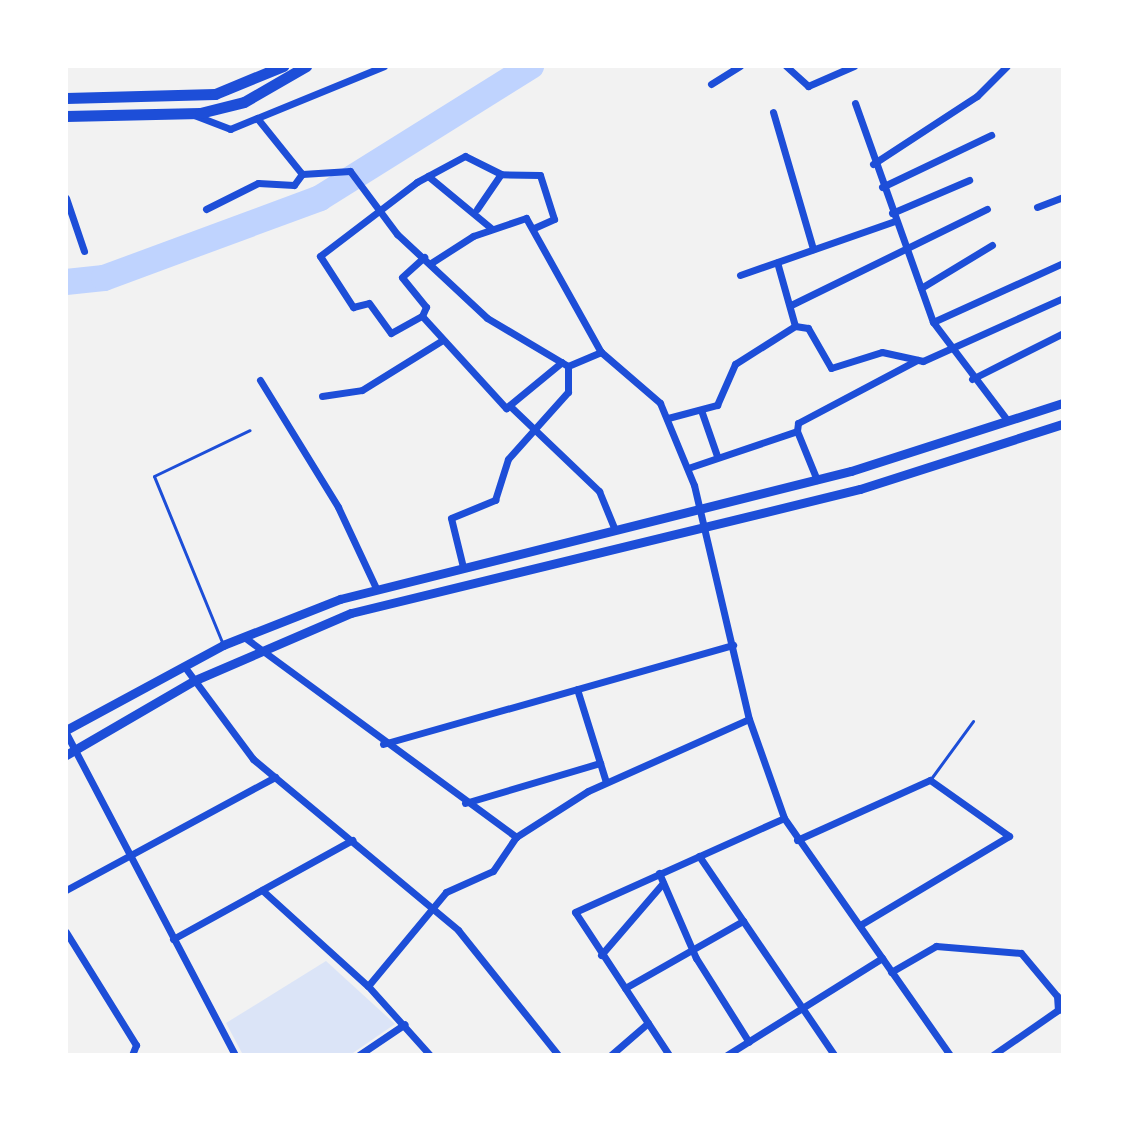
<!DOCTYPE html>
<style>
body{margin:0}
#map{position:relative;width:1129px;height:1121px;overflow:hidden;background:#f2f2f2;font-family:Overpass,sans-serif}
div>[style]{position:absolute}
[style*='--x']{left:calc(var(--x)*1px);top:calc(var(--y)*1px);width:calc(var(--w)*1px);rotate:calc(var(--a)*1deg)}
.green>*{inset:0;background:#dbe4f7}
.river>*{height:26px;margin:-13px;padding:0 13px;transform-origin:13px;border-radius:13px;background:#bfd3fe}
.service>*{height:3px;margin:-1.5px;padding:0 1.5px;transform-origin:1.5px;border-radius:1.5px;background:#1d4ed8}
.minor>*{height:7px;margin:-3.5px;padding:0 3.5px;transform-origin:3.5px;border-radius:3.5px;background:#1d4ed8}
.tertiary>*{height:9px;margin:-4.5px;padding:0 4.5px;transform-origin:4.5px;border-radius:4.5px;background:#1d4ed8}
.primary>*{height:11px;margin:-5.5px;padding:0 5.5px;transform-origin:5.5px;border-radius:5.5px;background:#1d4ed8}
span{translate:-50% -50%;white-space:nowrap;text-align:center;line-height:1.15;-webkit-text-stroke:7px #fff;paint-order:stroke}
.frame{position:absolute;inset:0;border:68px solid #fff;pointer-events:none}
</style>
<div id="map">
<div class="green">
<i style="clip-path:polygon(326px 961px,395px 1024px,350px 1055px,243px 1055px,226px 1023px)"></i>
</div>
<div class="river">
<i style="--x:66;--y:282;--w:38;--a:-6"></i>
<i style="--x:104;--y:278;--w:230;--a:-20.3"></i>
<i style="--x:320;--y:198;--w:249;--a:-32"></i>
</div>
<div class="service">
<i style="--x:222;--y:642;--w:179;--a:-112.3"></i>
<i style="--x:154;--y:476;--w:106;--a:-25.6"></i>
<i style="--x:930;--y:780;--w:73;--a:-53.9"></i>
</div>
<div class="minor">
<i style="--x:786;--y:66;--w:30;--a:42"></i>
<i style="--x:808;--y:86;--w:50;--a:-23.5"></i>
<i style="--x:711;--y:84;--w:34;--a:-32"></i>
<i style="--x:855;--y:103;--w:232;--a:70.4"></i>
<i style="--x:933;--y:322;--w:124;--a:52.9"></i>
<i style="--x:773;--y:112;--w:143;--a:73.7"></i>
<i style="--x:194;--y:115;--w:39;--a:21"></i>
<i style="--x:230;--y:129;--w:166;--a:-22.2"></i>
<i style="--x:257;--y:118;--w:72;--a:51.2"></i>
<i style="--x:302;--y:174;--w:48;--a:-3.6"></i>
<i style="--x:350;--y:171;--w:79;--a:53.3"></i>
<i style="--x:397;--y:234;--w:123;--a:43"></i>
<i style="--x:487;--y:318;--w:94;--a:30.7"></i>
<i style="--x:568;--y:366;--w:36;--a:-23"></i>
<i style="--x:601;--y:352;--w:78;--a:40.8"></i>
<i style="--x:660;--y:403;--w:89;--a:67.5"></i>
<i style="--x:694;--y:485;--w:240;--a:76.8"></i>
<i style="--x:749;--y:719;--w:105;--a:70.5"></i>
<i style="--x:784;--y:818;--w:289;--a:55"></i>
<i style="--x:873;--y:164;--w:124;--a:-33.2"></i>
<i style="--x:977;--y:96;--w:42;--a:-45"></i>
<i style="--x:428;--y:176;--w:83;--a:39.6"></i>
<i style="--x:882;--y:187;--w:121;--a:-25.5"></i>
<i style="--x:66;--y:198;--w:56;--a:71.2"></i>
<i style="--x:1037;--y:207;--w:28;--a:-21"></i>
<i style="--x:206;--y:209;--w:58;--a:-26.6"></i>
<i style="--x:258;--y:183;--w:36;--a:3"></i>
<i style="--x:294;--y:185;--w:14;--a:-54"></i>
<i style="--x:477;--y:209;--w:42;--a:-55.6"></i>
<i style="--x:892;--y:213;--w:84;--a:-23.2"></i>
<i style="--x:534;--y:228;--w:22;--a:-24"></i>
<i style="--x:554;--y:219;--w:46;--a:-107.7"></i>
<i style="--x:540;--y:175;--w:39;--a:-179"></i>
<i style="--x:501;--y:174;--w:40;--a:-153.4"></i>
<i style="--x:465;--y:156;--w:55;--a:151.6"></i>
<i style="--x:417;--y:182;--w:122;--a:142.7"></i>
<i style="--x:320;--y:256;--w:61;--a:57.1"></i>
<i style="--x:353;--y:307;--w:16;--a:-14"></i>
<i style="--x:369;--y:303;--w:37;--a:54"></i>
<i style="--x:391;--y:333;--w:35;--a:-29"></i>
<i style="--x:422;--y:316;--w:125;--a:47.6"></i>
<i style="--x:506;--y:408;--w:72;--a:-39.4"></i>
<i style="--x:431;--y:263;--w:50;--a:-32.7"></i>
<i style="--x:473;--y:236;--w:56;--a:-18.8"></i>
<i style="--x:526;--y:218;--w:154;--a:60.8"></i>
<i style="--x:740;--y:275;--w:164;--a:-19.2"></i>
<i style="--x:921;--y:288;--w:83;--a:-31.2"></i>
<i style="--x:793;--y:304;--w:216;--a:-26.1"></i>
<i style="--x:422;--y:316;--w:10;--a:-66"></i>
<i style="--x:426;--y:307;--w:38;--a:-129"></i>
<i style="--x:402;--y:277;--w:30;--a:-42"></i>
<i style="--x:933;--y:322;--w:143;--a:-24.4"></i>
<i style="--x:795;--y:326;--w:13;--a:9"></i>
<i style="--x:808;--y:328;--w:46;--a:60.1"></i>
<i style="--x:831;--y:368;--w:53;--a:-17.4"></i>
<i style="--x:882;--y:352;--w:42;--a:12.4"></i>
<i style="--x:923;--y:361;--w:154;--a:-24.2"></i>
<i style="--x:972;--y:379;--w:102;--a:-26.8"></i>
<i style="--x:260;--y:380;--w:149;--a:58.4"></i>
<i style="--x:338;--y:507;--w:89;--a:64.9"></i>
<i style="--x:322;--y:396;--w:40;--a:-8.5"></i>
<i style="--x:362;--y:390;--w:93;--a:-31.8"></i>
<i style="--x:511;--y:407;--w:122;--a:43.7"></i>
<i style="--x:599;--y:491;--w:42;--a:67.7"></i>
<i style="--x:701;--y:410;--w:49;--a:70.8"></i>
<i style="--x:668;--y:418;--w:51;--a:-14.9"></i>
<i style="--x:717;--y:405;--w:45;--a:-66.3"></i>
<i style="--x:735;--y:364;--w:71;--a:-32.3"></i>
<i style="--x:795;--y:326;--w:66;--a:-105.7"></i>
<i style="--x:797;--y:431;--w:8;--a:-83"></i>
<i style="--x:798;--y:423;--w:135;--a:-27.9"></i>
<i style="--x:688;--y:468;--w:115;--a:-18.7"></i>
<i style="--x:797;--y:431;--w:53;--a:67.8"></i>
<i style="--x:463;--y:567;--w:50;--a:-103.8"></i>
<i style="--x:451;--y:518;--w:48;--a:-22.2"></i>
<i style="--x:495;--y:500;--w:43;--a:-72.4"></i>
<i style="--x:508;--y:459;--w:90;--a:-48.2"></i>
<i style="--x:568;--y:392;--w:26;--a:-90"></i>
<i style="--x:244;--y:637;--w:338;--a:36.3"></i>
<i style="--x:516;--y:837;--w:85;--a:-32.6"></i>
<i style="--x:588;--y:791;--w:176;--a:-24.1"></i>
<i style="--x:184;--y:666;--w:116;--a:53.4"></i>
<i style="--x:253;--y:759;--w:267;--a:39.8"></i>
<i style="--x:458;--y:930;--w:160;--a:51.3"></i>
<i style="--x:577;--y:689;--w:97;--a:72.7"></i>
<i style="--x:66;--y:733;--w:364;--a:62.3"></i>
<i style="--x:383;--y:744;--w:364;--a:-15.8"></i>
<i style="--x:465;--y:803;--w:141;--a:-16.5"></i>
<i style="--x:797;--y:840;--w:146;--a:-24.3"></i>
<i style="--x:930;--y:780;--w:97;--a:35.3"></i>
<i style="--x:1009;--y:836;--w:174;--a:149.1"></i>
<i style="--x:699;--y:856;--w:240;--a:55.8"></i>
<i style="--x:659;--y:873;--w:93;--a:66.5"></i>
<i style="--x:696;--y:958;--w:99;--a:57.8"></i>
<i style="--x:66;--y:890;--w:238;--a:-28.4"></i>
<i style="--x:262;--y:890;--w:143;--a:42.2"></i>
<i style="--x:368;--y:986;--w:93;--a:48.1"></i>
<i style="--x:66;--y:932;--w:133;--a:58.2"></i>
<i style="--x:136;--y:1045;--w:11;--a:112"></i>
<i style="--x:173;--y:939;--w:205;--a:-28.9"></i>
<i style="--x:601;--y:955;--w:95;--a:-49.3"></i>
<i style="--x:891;--y:972;--w:52;--a:-30"></i>
<i style="--x:936;--y:946;--w:85;--a:4.7"></i>
<i style="--x:1021;--y:953;--w:56;--a:50.1"></i>
<i style="--x:1057;--y:996;--w:14;--a:86"></i>
<i style="--x:1058;--y:1010;--w:79;--a:145.3"></i>
<i style="--x:368;--y:986;--w:122;--a:-50.3"></i>
<i style="--x:446;--y:892;--w:51;--a:-24.1"></i>
<i style="--x:493;--y:871;--w:41;--a:-55.9"></i>
<i style="--x:625;--y:988;--w:136;--a:-29.6"></i>
<i style="--x:359;--y:1055;--w:55;--a:-34"></i>
<i style="--x:611;--y:1055;--w:49;--a:-40.9"></i>
<i style="--x:669;--y:1055;--w:171;--a:-123.3"></i>
<i style="--x:575;--y:912;--w:229;--a:-24.2"></i>
<i style="--x:727;--y:1055;--w:183;--a:-32"></i>
</div>
<div class="tertiary">
<i style="--x:66;--y:730;--w:179;--a:-28.4"></i>
<i style="--x:223;--y:645;--w:126;--a:-21.5"></i>
<i style="--x:340;--y:599;--w:527;--a:-14.06"></i>
<i style="--x:851;--y:471;--w:223;--a:-17.8"></i>
<i style="--x:66;--y:755;--w:147;--a:-30.2"></i>
<i style="--x:193;--y:681;--w:172;--a:-23.3"></i>
<i style="--x:351;--y:613;--w:524;--a:-13.69"></i>
<i style="--x:860;--y:489;--w:213;--a:-17.8"></i>
</div>
<div class="primary">
<i style="--x:66;--y:98;--w:149;--a:-1.5"></i>
<i style="--x:215;--y:94;--w:74;--a:-22.4"></i>
<i style="--x:66;--y:116;--w:134;--a:-1.3"></i>
<i style="--x:200;--y:113;--w:45;--a:-14"></i>
<i style="--x:244;--y:102;--w:72;--a:-30.1"></i>
</div>
<div class="frame"></div>
</div>
